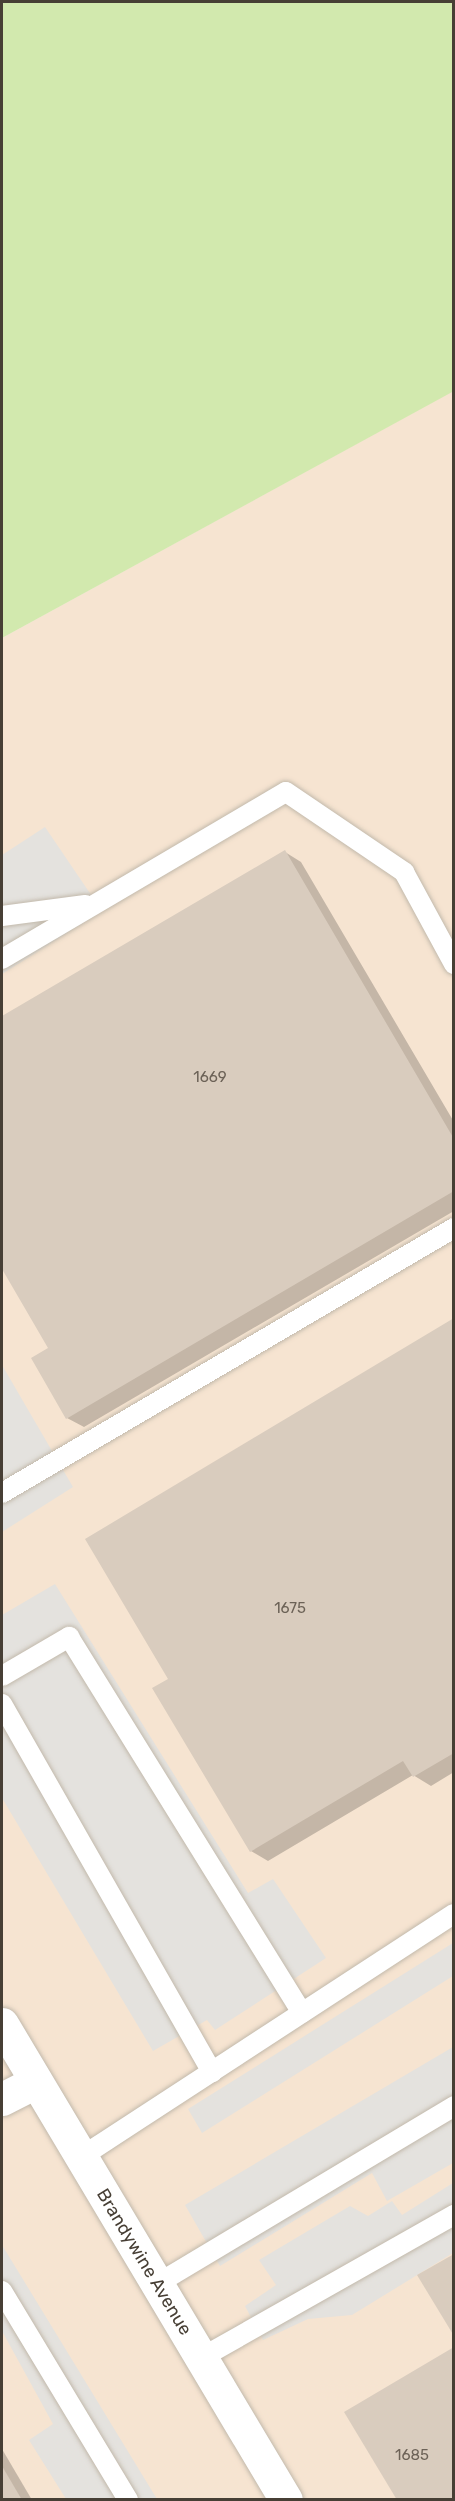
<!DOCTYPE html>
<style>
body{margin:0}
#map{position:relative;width:455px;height:2501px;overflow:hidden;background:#f4efe6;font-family:Rubik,sans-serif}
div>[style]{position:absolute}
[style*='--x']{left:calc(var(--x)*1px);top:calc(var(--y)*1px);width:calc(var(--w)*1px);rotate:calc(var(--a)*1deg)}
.commercial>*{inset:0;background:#f6e4d1}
.green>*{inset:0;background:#d2e9ae}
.parking>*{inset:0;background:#e4e2de}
.shadow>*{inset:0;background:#0003}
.building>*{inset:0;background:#d9ccbe}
.roads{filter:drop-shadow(0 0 2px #c2b9ab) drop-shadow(0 0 2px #c2b9ab)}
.service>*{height:20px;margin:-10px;padding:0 10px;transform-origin:10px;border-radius:10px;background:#fff}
.tertiary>*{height:33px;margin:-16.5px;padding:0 16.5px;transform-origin:16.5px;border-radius:16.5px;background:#fff}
span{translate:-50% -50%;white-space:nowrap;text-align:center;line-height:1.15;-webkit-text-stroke:6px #fff;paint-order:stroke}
.number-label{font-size:15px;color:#6c6257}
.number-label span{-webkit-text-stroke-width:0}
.street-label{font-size:18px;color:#473f35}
.frame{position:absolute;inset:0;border:3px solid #473f35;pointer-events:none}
</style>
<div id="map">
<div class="commercial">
<i style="clip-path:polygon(453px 391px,453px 2499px,2px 2500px,2px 638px)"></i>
</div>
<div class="green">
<i style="clip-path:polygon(2px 2px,453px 2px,454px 391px,2px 638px)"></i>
</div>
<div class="parking">
<i style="clip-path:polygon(45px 827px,102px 911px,2px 974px,2px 855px)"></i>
<i style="clip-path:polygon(2px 1365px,73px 1487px,2px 1532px)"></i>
<i style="clip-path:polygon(55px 1584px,248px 1893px,273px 1879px,326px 1958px,215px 2030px,207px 2020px,153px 2051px,2px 1798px,2px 1615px)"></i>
<i style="clip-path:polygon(453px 1943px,453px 1976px,202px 2133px,188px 2109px)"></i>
<i style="clip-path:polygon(453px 2047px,453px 2163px,387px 2201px,372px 2173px,220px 2266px,185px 2205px)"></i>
<i style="clip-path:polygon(453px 2183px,453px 2253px,352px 2315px,308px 2319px,263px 2340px,245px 2306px,276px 2285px,259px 2260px,350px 2206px,368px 2216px,392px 2201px,402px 2215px)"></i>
<i style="clip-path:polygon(2px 2245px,157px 2499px,66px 2499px,29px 2440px,53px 2424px,2px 2331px)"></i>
</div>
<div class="shadow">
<i style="clip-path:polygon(285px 852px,301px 862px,454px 1122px,454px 1211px,84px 1427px,67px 1418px,50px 1349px,2px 1266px,2px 1018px)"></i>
<i style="clip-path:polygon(454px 1320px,454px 1772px,431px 1786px,413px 1775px,268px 1861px,251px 1851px,170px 1679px)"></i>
<i style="clip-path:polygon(2px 2449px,32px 2500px,2px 2500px)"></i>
</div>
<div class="building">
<i style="clip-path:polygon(285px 850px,454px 1139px,454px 1191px,66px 1419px,31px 1358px,48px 1348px,2px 1269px,2px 1016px)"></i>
<i style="clip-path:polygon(454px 1318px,454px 1753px,413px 1777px,403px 1761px,250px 1852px,152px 1688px,168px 1679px,85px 1539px)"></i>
<i style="clip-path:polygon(454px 2254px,454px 2336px,417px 2275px)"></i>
<i style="clip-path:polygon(454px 2347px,454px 2500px,397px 2500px,344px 2412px)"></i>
<i style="clip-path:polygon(2px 2466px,22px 2500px,2px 2500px)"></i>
</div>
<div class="roads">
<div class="service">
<i style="--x:2;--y:916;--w:84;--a:-7.5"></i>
<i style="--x:2;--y:959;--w:329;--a:-30.5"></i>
<i style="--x:286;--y:792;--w:143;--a:34.1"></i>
<i style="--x:404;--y:872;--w:105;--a:61.5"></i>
<i style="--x:2;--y:1493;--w:524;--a:-30.38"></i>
<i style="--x:2;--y:1676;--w:78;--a:-30.2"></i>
<i style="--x:69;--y:1637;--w:442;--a:58.2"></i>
<i style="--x:2;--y:1704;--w:424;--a:60.3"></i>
<i style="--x:81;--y:2157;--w:445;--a:-33.1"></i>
<i style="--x:157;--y:2284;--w:346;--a:-30.9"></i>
<i style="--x:2;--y:2291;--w:244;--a:58.9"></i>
<i style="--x:201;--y:2358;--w:291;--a:-29.5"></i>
</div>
<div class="tertiary">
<i style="--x:2;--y:2024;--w:554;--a:59.18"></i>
<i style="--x:2;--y:2099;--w:38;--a:-27"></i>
</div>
</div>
<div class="number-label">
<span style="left:210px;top:1078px">1669</span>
<span style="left:290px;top:1609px">1675</span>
<span style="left:412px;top:2456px">1685</span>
</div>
<div class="street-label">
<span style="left:144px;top:2262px;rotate:59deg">Brandywine Avenue</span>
</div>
<div class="frame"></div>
</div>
